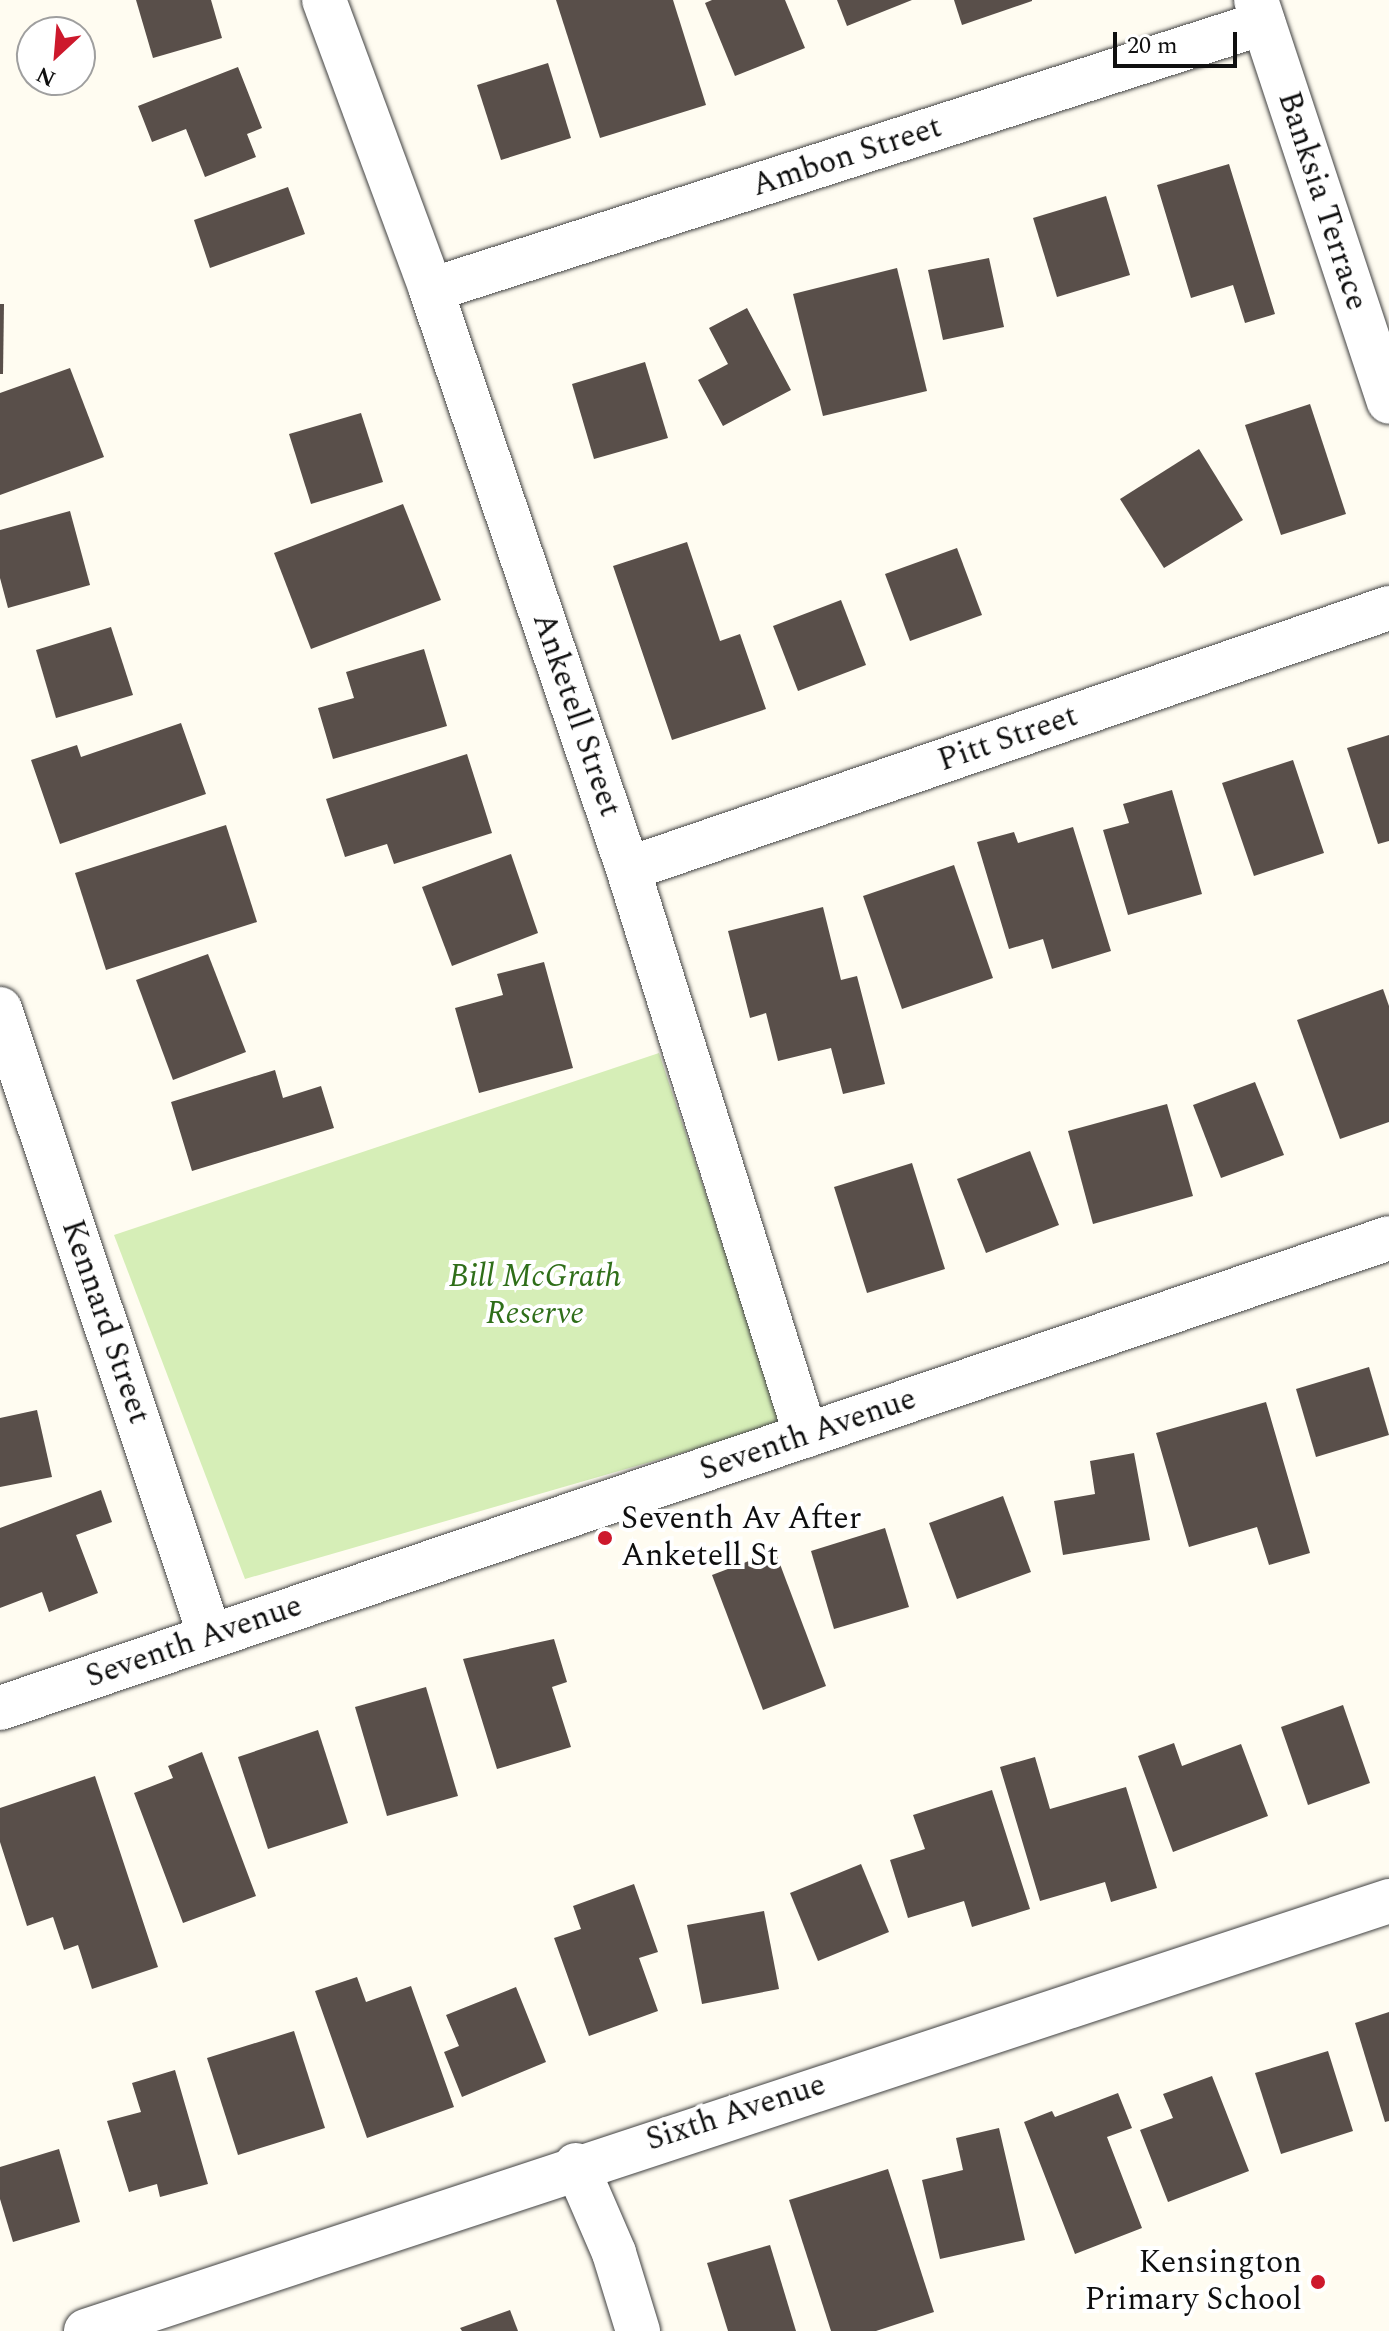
<!DOCTYPE html>
<style>
body{margin:0}
#map{position:relative;width:1389px;height:2331px;overflow:hidden;background:#fffcf1;font-family:Spectral,serif}
div>[style]{position:absolute}
[style*='--x']{left:calc(var(--x)*1px);top:calc(var(--y)*1px);width:calc(var(--w)*1px);rotate:calc(var(--a)*1deg)}
.green>*{inset:0;background:#d6eeb7}
.building>*{inset:0;background:#594f4a}
.roads{filter:drop-shadow(0 0 2px #424242) drop-shadow(0 0 2px #424242)}
.street>*{height:44px;margin:-22px;padding:0 22px;transform-origin:22px;border-radius:22px;background:#fff}
.dots>*{width:22px;height:22px;translate:-50% -50%;box-sizing:border-box;border:4px solid #fff;border-radius:50%}
span{translate:-50% -50%;white-space:nowrap;text-align:center;line-height:1.15;-webkit-text-stroke:8px #fff;paint-order:stroke}
.street-label{font-size:32px;color:#0f0f0f}
.park-label{font-size:32px;color:#2f6e19;font-style:italic}
.poi-label{font-size:32px;color:#0f0f0f}
.left{translate:0 -50%;text-align:left}
.right{translate:-100% -50%;text-align:right}
.north{position:absolute;left:16px;top:16px;width:80px;height:80px;box-sizing:border-box;background:#fff;border:2px solid #9f9f9f;border-radius:50%;rotate:206deg;font-size:22px;font-weight:700;line-height:32px;text-align:center;color:#0f0f0f}
.north::after{content:'';display:block;margin:auto;width:28px;height:36px;background:#cd192c;clip-path:polygon(50% 0,100% 100%,50% 72%,0 100%)}
.scale{position:absolute;left:1113px;top:32px;width:124px;height:36px;box-sizing:border-box;border:4px solid #0f0f0f;border-top:0;padding-left:10px;font-size:24px;line-height:28px;white-space:nowrap;color:#0f0f0f;-webkit-text-stroke:6px #fff;paint-order:stroke}
</style>
<div id="map">
<div class="green">
<i style="clip-path:polygon(659px 1053px,782px 1424px,245px 1579px,114px 1235px)"></i>
</div>
<div class="building">
<i style="clip-path:polygon(136px 0,211px 0,222px 38px,153px 58px)"></i>
<i style="clip-path:polygon(556px 0,673px 0,706px 105px,600px 138px)"></i>
<i style="clip-path:polygon(712px 0,785px 0,805px 48px,735px 76px,705px 3px)"></i>
<i style="clip-path:polygon(837px 0,912px 0,847px 26px)"></i>
<i style="clip-path:polygon(954px 0,1032px 0,1032px 1px,962px 25px)"></i>
<i style="clip-path:polygon(548px 63px,571px 138px,501px 160px,477px 85px)"></i>
<i style="clip-path:polygon(238px 67px,262px 128px,247px 134px,256px 157px,205px 177px,186px 129px,152px 142px,138px 106px)"></i>
<i style="clip-path:polygon(1229px 164px,1275px 314px,1245px 323px,1233px 285px,1191px 298px,1157px 185px)"></i>
<i style="clip-path:polygon(288px 187px,305px 234px,210px 268px,194px 220px)"></i>
<i style="clip-path:polygon(1106px 196px,1130px 275px,1057px 297px,1033px 218px)"></i>
<i style="clip-path:polygon(989px 258px,1004px 327px,943px 340px,928px 270px)"></i>
<i style="clip-path:polygon(897px 268px,927px 391px,823px 416px,793px 294px)"></i>
<i style="clip-path:polygon(0 304px,4px 304px,3px 374px,0 374px)"></i>
<i style="clip-path:polygon(747px 308px,791px 390px,723px 426px,698px 380px,728px 364px,709px 328px)"></i>
<i style="clip-path:polygon(645px 362px,668px 438px,594px 459px,572px 384px)"></i>
<i style="clip-path:polygon(70px 368px,104px 457px,0 495px,0 393px)"></i>
<i style="clip-path:polygon(1310px 404px,1346px 514px,1281px 535px,1245px 425px)"></i>
<i style="clip-path:polygon(361px 413px,383px 482px,311px 504px,289px 434px)"></i>
<i style="clip-path:polygon(1199px 449px,1243px 520px,1164px 568px,1120px 499px)"></i>
<i style="clip-path:polygon(403px 504px,441px 600px,311px 649px,274px 553px)"></i>
<i style="clip-path:polygon(70px 511px,90px 585px,8px 608px,0 578px,0 530px)"></i>
<i style="clip-path:polygon(687px 542px,720px 641px,740px 634px,766px 709px,672px 740px,613px 566px)"></i>
<i style="clip-path:polygon(957px 548px,982px 615px,910px 641px,885px 574px)"></i>
<i style="clip-path:polygon(841px 600px,866px 665px,798px 691px,773px 626px)"></i>
<i style="clip-path:polygon(111px 627px,133px 695px,56px 718px,36px 650px)"></i>
<i style="clip-path:polygon(424px 649px,447px 726px,333px 759px,318px 708px,354px 698px,346px 672px)"></i>
<i style="clip-path:polygon(181px 723px,206px 794px,60px 844px,31px 760px,77px 745px,81px 757px)"></i>
<i style="clip-path:polygon(1389px 735px,1389px 841px,1378px 844px,1347px 748px)"></i>
<i style="clip-path:polygon(467px 754px,492px 833px,394px 864px,387px 844px,345px 857px,326px 799px)"></i>
<i style="clip-path:polygon(1293px 760px,1324px 853px,1254px 876px,1222px 783px)"></i>
<i style="clip-path:polygon(1172px 790px,1202px 894px,1128px 915px,1103px 830px,1129px 823px,1123px 804px)"></i>
<i style="clip-path:polygon(226px 825px,257px 922px,106px 970px,75px 873px)"></i>
<i style="clip-path:polygon(1073px 827px,1111px 951px,1052px 969px,1043px 939px,1009px 949px,977px 842px,1014px 832px,1018px 843px)"></i>
<i style="clip-path:polygon(511px 854px,538px 933px,452px 966px,422px 887px)"></i>
<i style="clip-path:polygon(954px 865px,993px 978px,902px 1009px,863px 896px)"></i>
<i style="clip-path:polygon(823px 907px,841px 980px,857px 976px,885px 1084px,843px 1094px,831px 1048px,778px 1061px,766px 1013px,750px 1018px,728px 931px)"></i>
<i style="clip-path:polygon(208px 954px,246px 1052px,173px 1080px,136px 980px)"></i>
<i style="clip-path:polygon(544px 962px,573px 1068px,479px 1093px,455px 1008px,503px 995px,497px 974px)"></i>
<i style="clip-path:polygon(1383px 989px,1389px 1006px,1389px 1122px,1340px 1139px,1297px 1020px)"></i>
<i style="clip-path:polygon(275px 1070px,283px 1098px,321px 1086px,334px 1128px,192px 1171px,171px 1102px)"></i>
<i style="clip-path:polygon(1255px 1082px,1284px 1155px,1221px 1178px,1193px 1105px)"></i>
<i style="clip-path:polygon(1167px 1104px,1193px 1196px,1093px 1224px,1068px 1131px)"></i>
<i style="clip-path:polygon(1030px 1151px,1059px 1225px,986px 1253px,957px 1179px)"></i>
<i style="clip-path:polygon(912px 1163px,945px 1269px,867px 1293px,834px 1187px)"></i>
<i style="clip-path:polygon(1369px 1367px,1389px 1435px,1316px 1457px,1296px 1389px)"></i>
<i style="clip-path:polygon(1266px 1402px,1310px 1553px,1269px 1565px,1257px 1527px,1189px 1547px,1156px 1433px)"></i>
<i style="clip-path:polygon(37px 1410px,52px 1477px,0 1487px,0 1418px)"></i>
<i style="clip-path:polygon(1134px 1453px,1150px 1540px,1063px 1555px,1054px 1501px,1095px 1494px,1090px 1461px)"></i>
<i style="clip-path:polygon(101px 1490px,112px 1522px,76px 1535px,98px 1593px,49px 1612px,42px 1592px,0 1608px,0 1528px)"></i>
<i style="clip-path:polygon(1003px 1496px,1031px 1572px,957px 1599px,929px 1523px)"></i>
<i style="clip-path:polygon(885px 1528px,909px 1607px,834px 1629px,811px 1551px)"></i>
<i style="clip-path:polygon(775px 1551px,826px 1686px,763px 1710px,712px 1575px)"></i>
<i style="clip-path:polygon(554px 1639px,567px 1682px,552px 1687px,571px 1747px,497px 1769px,463px 1659px)"></i>
<i style="clip-path:polygon(426px 1687px,458px 1796px,387px 1816px,355px 1707px)"></i>
<i style="clip-path:polygon(1343px 1705px,1370px 1783px,1308px 1805px,1281px 1727px)"></i>
<i style="clip-path:polygon(318px 1730px,348px 1823px,268px 1849px,238px 1757px)"></i>
<i style="clip-path:polygon(1174px 1743px,1182px 1766px,1241px 1744px,1268px 1816px,1173px 1852px,1138px 1756px)"></i>
<i style="clip-path:polygon(202px 1752px,256px 1896px,183px 1923px,134px 1793px,173px 1778px,168px 1766px)"></i>
<i style="clip-path:polygon(1035px 1757px,1050px 1809px,1126px 1787px,1157px 1888px,1111px 1902px,1105px 1882px,1040px 1901px,1000px 1767px)"></i>
<i style="clip-path:polygon(95px 1776px,158px 1967px,92px 1989px,78px 1945px,64px 1950px,53px 1917px,27px 1926px,0 1842px,0 1808px)"></i>
<i style="clip-path:polygon(992px 1790px,1030px 1909px,972px 1927px,964px 1901px,908px 1918px,890px 1860px,925px 1849px,913px 1815px)"></i>
<i style="clip-path:polygon(861px 1864px,889px 1932px,818px 1961px,790px 1893px)"></i>
<i style="clip-path:polygon(634px 1884px,658px 1952px,639px 1958px,658px 2011px,589px 2036px,554px 1938px,581px 1929px,573px 1906px)"></i>
<i style="clip-path:polygon(764px 1911px,779px 1989px,702px 2004px,687px 1925px)"></i>
<i style="clip-path:polygon(357px 1977px,366px 2002px,411px 1986px,454px 2107px,367px 2138px,315px 1991px)"></i>
<i style="clip-path:polygon(516px 1987px,546px 2062px,462px 2097px,444px 2052px,459px 2046px,446px 2015px)"></i>
<i style="clip-path:polygon(1389px 2012px,1389px 2121px,1385px 2122px,1355px 2023px)"></i>
<i style="clip-path:polygon(294px 2031px,325px 2128px,238px 2155px,207px 2058px)"></i>
<i style="clip-path:polygon(1328px 2051px,1353px 2131px,1281px 2154px,1255px 2073px)"></i>
<i style="clip-path:polygon(175px 2070px,208px 2184px,160px 2197px,157px 2184px,129px 2192px,107px 2121px,141px 2112px,132px 2083px)"></i>
<i style="clip-path:polygon(1212px 2076px,1249px 2171px,1168px 2202px,1140px 2130px,1173px 2118px,1163px 2094px)"></i>
<i style="clip-path:polygon(1118px 2093px,1132px 2128px,1107px 2137px,1142px 2228px,1075px 2254px,1024px 2122px,1052px 2111px,1055px 2117px)"></i>
<i style="clip-path:polygon(999px 2128px,1025px 2240px,940px 2259px,922px 2180px,963px 2170px,956px 2138px)"></i>
<i style="clip-path:polygon(59px 2149px,80px 2222px,13px 2242px,0 2199px,0 2167px)"></i>
<i style="clip-path:polygon(888px 2169px,934px 2312px,876px 2331px,831px 2331px,789px 2200px)"></i>
<i style="clip-path:polygon(770px 2245px,796px 2331px,728px 2331px,707px 2263px)"></i>
<i style="clip-path:polygon(510px 2310px,518px 2331px,462px 2331px,460px 2328px)"></i>
</div>
<div class="roads">
<div class="street">
<i style="--x:324;--y:0;--w:309;--a:69.7"></i>
<i style="--x:431;--y:290;--w:612;--a:71.21"></i>
<i style="--x:628;--y:869;--w:594;--a:72.57"></i>
<i style="--x:1256;--y:0;--w:423;--a:71.7"></i>
<i style="--x:431;--y:290;--w:874;--a:-17.79"></i>
<i style="--x:628;--y:869;--w:805;--a:-18.93"></i>
<i style="--x:0;--y:1009;--w:661;--a:71.48"></i>
<i style="--x:0;--y:1708;--w:1466;--a:-18.69"></i>
<i style="--x:576;--y:2165;--w:96;--a:66.6"></i>
<i style="--x:614;--y:2253;--w:82;--a:72.9"></i>
<i style="--x:86;--y:2331;--w:1372;--a:-18.26"></i>
</div>
</div>
<div class="dots">
<i style="left:605px;top:1538px;background:#cd192c"></i>
<i style="left:1318px;top:2282px;background:#cd192c"></i>
</div>
<div class="street-label">
<span style="left:847px;top:157px;rotate:-18deg">Ambon Street</span>
<span style="left:1322px;top:201px;rotate:72deg">Banksia Terrace</span>
<span style="left:576px;top:715px;rotate:71deg">Anketell Street</span>
<span style="left:1008px;top:739px;rotate:-19deg">Pitt Street</span>
<span style="left:105px;top:1322px;rotate:71deg">Kennard Street</span>
<span style="left:808px;top:1435px;rotate:-19deg">Seventh Avenue</span>
<span style="left:194px;top:1642px;rotate:-19deg">Seventh Avenue</span>
<span style="left:736px;top:2113px;rotate:-18deg">Sixth Avenue</span>
</div>
<div class="park-label">
<span style="left:535px;top:1296px">Bill McGrath<br>Reserve</span>
</div>
<div class="poi-label">
<span class="left" style="left:621px;top:1538px">Seventh Av After<br>Anketell St</span>
<span class="right" style="left:1302px;top:2282px">Kensington<br>Primary School</span>
</div>
<div class="north">N</div>
<div class="scale">20 m</div>
</div>
